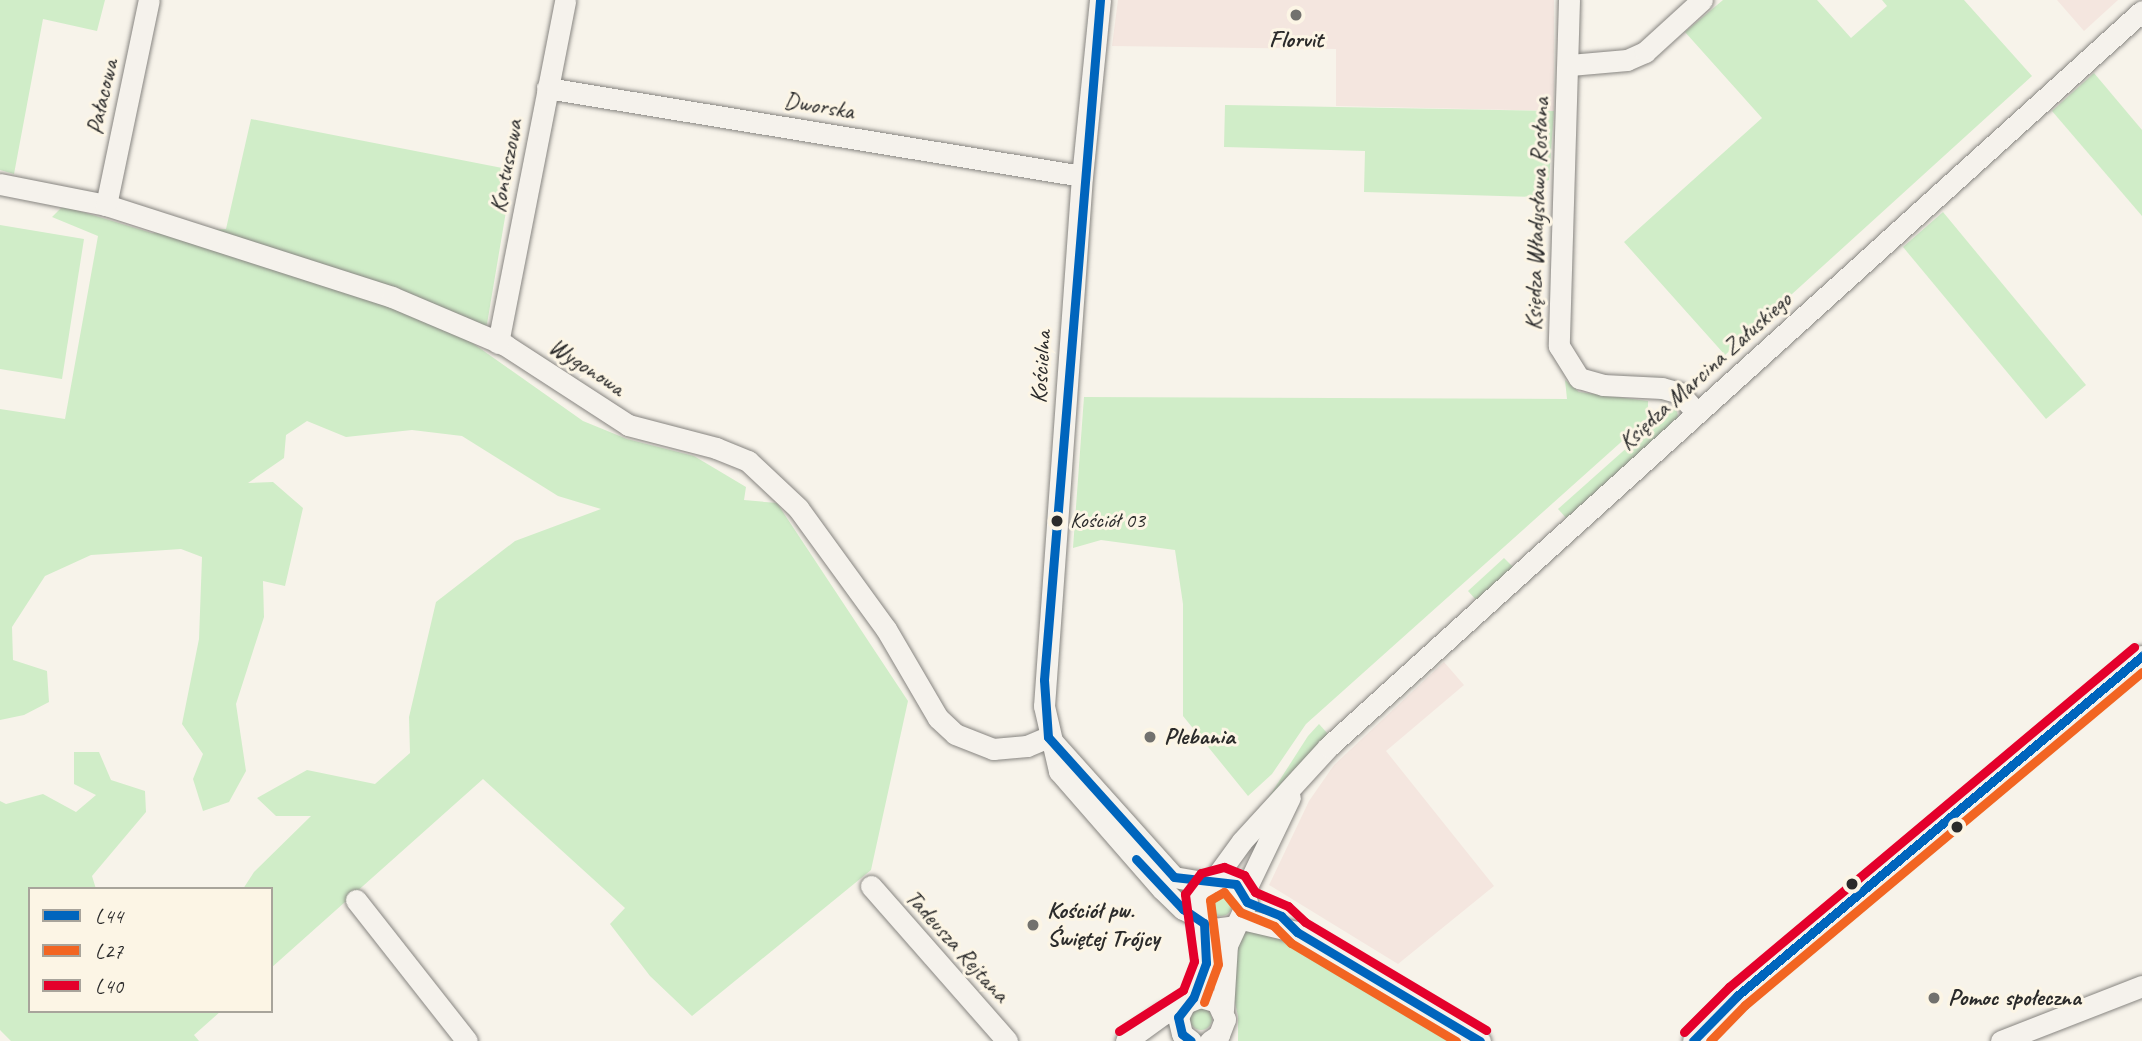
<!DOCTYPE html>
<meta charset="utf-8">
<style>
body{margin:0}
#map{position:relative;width:2142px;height:1041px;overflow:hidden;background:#f7f3ea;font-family:Caveat,sans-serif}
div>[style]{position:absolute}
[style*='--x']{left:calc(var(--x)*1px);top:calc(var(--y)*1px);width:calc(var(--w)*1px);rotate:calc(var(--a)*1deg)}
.built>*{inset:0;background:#f4e6df}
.green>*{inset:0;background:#d0edc8}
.round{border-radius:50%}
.roads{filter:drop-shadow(0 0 2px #878581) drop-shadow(0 0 2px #878581)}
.minor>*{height:21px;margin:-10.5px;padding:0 10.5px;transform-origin:10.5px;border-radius:10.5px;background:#f5f2ec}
.bus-1>*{height:9px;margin:-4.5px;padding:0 4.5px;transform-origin:4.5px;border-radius:4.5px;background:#0065bd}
.bus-2>*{height:9px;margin:-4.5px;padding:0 4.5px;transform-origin:4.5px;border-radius:4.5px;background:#f26522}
.bus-3>*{height:9px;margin:-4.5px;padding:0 4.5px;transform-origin:4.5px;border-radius:4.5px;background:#e4002b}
.dots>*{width:19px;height:19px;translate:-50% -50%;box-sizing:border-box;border:4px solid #fcf5e5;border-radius:50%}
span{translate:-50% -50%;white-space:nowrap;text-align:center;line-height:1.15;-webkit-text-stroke:6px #fcf5e5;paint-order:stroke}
.bus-label{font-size:22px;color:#2b2b2b}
.left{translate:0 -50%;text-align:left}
.poi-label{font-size:24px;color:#2b2b2b;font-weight:700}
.street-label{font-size:24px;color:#2b2b2b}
.legend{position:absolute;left:28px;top:887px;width:245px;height:126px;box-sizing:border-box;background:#fcf5e5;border:2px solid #a8a49b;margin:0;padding:9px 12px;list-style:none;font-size:21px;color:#2b2b2b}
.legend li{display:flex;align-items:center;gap:14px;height:35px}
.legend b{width:35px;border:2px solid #a8a49b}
</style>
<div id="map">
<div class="built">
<i style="clip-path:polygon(1118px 0,1554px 0,1554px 111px,1336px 106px,1336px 49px,1112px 46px)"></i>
<i style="clip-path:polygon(2057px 0,2118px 0,2084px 31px)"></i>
<i style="clip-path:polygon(1444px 662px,1464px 685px,1386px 751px,1494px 886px,1398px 964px,1269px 885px,1309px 801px,1334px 765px)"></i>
</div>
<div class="green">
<i style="clip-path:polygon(0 0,105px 0,97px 31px,43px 19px,14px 174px,0 170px)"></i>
<i style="clip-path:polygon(1723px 0,1817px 0,1851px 38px,1887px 6px,1882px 0,1964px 0,2032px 76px,1725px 355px,1624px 242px,1762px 118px,1685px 32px)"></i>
<i style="clip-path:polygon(2094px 73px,2142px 130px,2142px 216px,2052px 111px)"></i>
<i style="clip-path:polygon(1225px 105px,1554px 111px,1549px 180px,1539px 185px,1539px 197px,1364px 192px,1365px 151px,1224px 147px)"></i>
<i style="clip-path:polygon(251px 119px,513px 170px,487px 324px,471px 342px,583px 421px,627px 439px,694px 456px,746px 487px,744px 500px,777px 503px,908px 701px,871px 870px,692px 1016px,650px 976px,610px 924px,625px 908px,483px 779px,271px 968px,271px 889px,243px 889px,254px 872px,311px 816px,276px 816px,257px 798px,307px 770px,375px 784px,410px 753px,409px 717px,436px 602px,515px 541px,601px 509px,558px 496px,462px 436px,412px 430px,346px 437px,307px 421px,286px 435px,284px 458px,248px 483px,273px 482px,303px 508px,285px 586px,263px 581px,264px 617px,236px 704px,246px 771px,229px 802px,203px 811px,193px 779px,203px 754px,182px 724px,199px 639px,202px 557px,181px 549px,91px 555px,45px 576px,12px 627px,13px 660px,47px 671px,49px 702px,24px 715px,0 720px,0 409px,65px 419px,98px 236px,52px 217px,63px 206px,152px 233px,226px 229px)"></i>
<i style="clip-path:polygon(1943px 212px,2086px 385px,2046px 419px,1903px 247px)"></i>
<i style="clip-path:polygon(0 225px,84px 239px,62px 379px,0 369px)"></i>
<i style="clip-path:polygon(1565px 380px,1579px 392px,1648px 401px,1648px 418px,1306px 724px,1272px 774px,1248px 796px,1183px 716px,1183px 604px,1175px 550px,1101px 540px,1073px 548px,1084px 397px,1567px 399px)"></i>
<i style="clip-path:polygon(1676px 404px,1678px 417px,1567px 519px,1558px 509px)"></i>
<i style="clip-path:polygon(1504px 558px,1514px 568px,1477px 601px,1468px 591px)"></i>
<i style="clip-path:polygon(1319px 724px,1328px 734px,1265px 803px,1308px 736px)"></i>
<i style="clip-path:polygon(74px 752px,99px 752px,111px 780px,145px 791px,146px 812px,92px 876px,96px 889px,30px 889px,30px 1011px,221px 1011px,194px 1035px,199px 1041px,11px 1041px,0 1030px,0 801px,6px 804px,43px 794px,76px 812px,96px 795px,74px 784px)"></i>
<i class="round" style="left:1210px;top:894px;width:22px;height:22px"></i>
<i style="clip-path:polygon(1253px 927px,1276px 932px,1454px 1041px,1238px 1041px,1238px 1016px,1228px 972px,1241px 936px)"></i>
<i class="round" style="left:1190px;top:1008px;width:22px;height:22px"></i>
</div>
<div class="roads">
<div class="minor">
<i style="--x:1100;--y:0;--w:177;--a:95.8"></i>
<i style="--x:1082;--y:176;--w:531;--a:94.1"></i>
<i style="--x:1044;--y:706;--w:67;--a:77"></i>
<i style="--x:1059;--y:771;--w:157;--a:48.9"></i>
<i style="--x:1162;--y:889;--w:29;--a:44"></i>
<i style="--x:1183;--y:909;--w:18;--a:27"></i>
<i style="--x:1569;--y:0;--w:346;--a:91.7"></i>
<i style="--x:1559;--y:346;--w:38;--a:58"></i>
<i style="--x:1579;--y:378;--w:25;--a:16"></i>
<i style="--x:1603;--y:385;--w:59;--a:2.9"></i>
<i style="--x:1662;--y:388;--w:18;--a:16"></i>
<i style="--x:1679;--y:393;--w:27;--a:48"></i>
<i style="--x:1570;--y:65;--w:57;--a:-5"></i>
<i style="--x:1627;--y:60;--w:20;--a:-24"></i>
<i style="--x:1645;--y:52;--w:77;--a:-42.4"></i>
<i style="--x:547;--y:88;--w:542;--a:9.34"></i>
<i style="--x:0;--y:184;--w:108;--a:11.2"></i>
<i style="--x:106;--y:205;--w:300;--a:17.8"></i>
<i style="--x:392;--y:297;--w:123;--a:23"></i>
<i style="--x:505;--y:345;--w:147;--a:33"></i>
<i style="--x:628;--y:425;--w:91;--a:14.6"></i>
<i style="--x:716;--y:448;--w:35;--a:22"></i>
<i style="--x:748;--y:461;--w:69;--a:43.2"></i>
<i style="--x:798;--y:508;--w:150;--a:54"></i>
<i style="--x:886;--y:629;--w:103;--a:59.7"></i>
<i style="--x:938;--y:718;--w:23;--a:43"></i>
<i style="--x:955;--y:734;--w:41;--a:21.5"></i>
<i style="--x:993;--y:749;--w:34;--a:-5"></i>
<i style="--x:1027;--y:746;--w:23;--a:-23"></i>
<i style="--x:106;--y:205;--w:209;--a:-78.2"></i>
<i style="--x:498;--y:343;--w:349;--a:-78.9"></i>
<i style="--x:1052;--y:741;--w:183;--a:48.1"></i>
<i style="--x:1174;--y:877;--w:35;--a:10"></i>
<i style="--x:1213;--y:881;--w:49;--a:-54.1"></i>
<i style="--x:1242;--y:841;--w:127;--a:-47.5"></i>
<i style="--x:1328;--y:747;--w:1097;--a:-42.12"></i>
<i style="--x:871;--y:886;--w:206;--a:48.7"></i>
<i style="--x:1244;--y:893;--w:106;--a:-64.4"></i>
<i style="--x:356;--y:900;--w:179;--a:51.8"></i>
<i style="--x:1242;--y:919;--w:57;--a:13.3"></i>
<i style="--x:1297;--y:932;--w:213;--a:30.8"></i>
<i style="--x:1193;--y:998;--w:37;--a:-70"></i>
<i style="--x:1206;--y:963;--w:40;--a:-92.9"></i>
<i style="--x:1223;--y:1010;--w:65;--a:-86.5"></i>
<i style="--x:1227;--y:945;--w:47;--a:-65.1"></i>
<i style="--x:1247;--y:902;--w:21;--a:-121"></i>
<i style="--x:1236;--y:884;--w:12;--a:-156"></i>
<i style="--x:1225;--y:879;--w:17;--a:167"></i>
<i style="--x:1208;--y:883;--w:19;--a:126"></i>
<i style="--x:1197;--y:898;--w:19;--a:84"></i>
<i style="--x:1199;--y:917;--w:19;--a:39"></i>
<i style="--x:1214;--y:929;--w:21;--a:-8"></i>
<i style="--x:1126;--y:1041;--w:46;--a:-36.1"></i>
<i style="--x:1163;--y:1014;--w:19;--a:-18"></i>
<i style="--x:1191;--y:1041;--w:11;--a:-142"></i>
<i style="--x:1182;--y:1034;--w:17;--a:-103"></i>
<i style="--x:1178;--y:1017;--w:16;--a:-63"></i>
<i style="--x:1185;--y:1003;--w:16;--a:-22"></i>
<i style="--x:1200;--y:997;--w:18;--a:16"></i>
<i style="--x:1217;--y:1002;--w:19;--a:65"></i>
<i style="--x:1225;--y:1019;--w:17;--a:111"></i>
<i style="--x:1219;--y:1035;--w:11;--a:146"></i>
<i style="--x:1693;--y:1041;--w:63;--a:-45.6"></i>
<i style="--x:1737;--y:996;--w:529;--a:-40.01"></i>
<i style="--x:2001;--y:1041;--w:151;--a:-21.3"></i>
</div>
</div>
<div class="bus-1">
<i style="--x:1100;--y:0;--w:682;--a:94.71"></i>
<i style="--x:1044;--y:680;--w:57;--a:86"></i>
<i style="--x:1048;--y:737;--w:188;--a:48"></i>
<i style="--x:1174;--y:877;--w:62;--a:6.4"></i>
<i style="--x:1236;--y:884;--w:21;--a:59"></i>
<i style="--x:1247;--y:902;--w:37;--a:22"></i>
<i style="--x:1281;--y:916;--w:23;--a:45"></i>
<i style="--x:1297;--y:932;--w:213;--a:30.8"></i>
<i style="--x:1136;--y:859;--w:69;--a:46.8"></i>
<i style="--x:1183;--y:909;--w:25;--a:34"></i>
<i style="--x:1204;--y:923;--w:40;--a:87.1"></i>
<i style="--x:1206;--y:963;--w:37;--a:110"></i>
<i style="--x:1193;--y:998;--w:24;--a:128"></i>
<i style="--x:1178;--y:1017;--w:17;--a:77"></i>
<i style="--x:1182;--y:1034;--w:11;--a:38"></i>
<i style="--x:1693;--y:1041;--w:63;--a:-45.6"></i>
<i style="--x:1737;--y:996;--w:529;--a:-40.01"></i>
</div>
<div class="bus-2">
<i style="--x:1204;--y:1002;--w:40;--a:-69.8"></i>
<i style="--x:1218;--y:964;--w:64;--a:-97.1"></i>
<i style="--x:1210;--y:900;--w:16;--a:-30"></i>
<i style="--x:1224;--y:892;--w:26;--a:51"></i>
<i style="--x:1240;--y:912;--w:37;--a:22"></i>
<i style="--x:1274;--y:926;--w:24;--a:45"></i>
<i style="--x:1291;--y:943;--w:192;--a:30.7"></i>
<i style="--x:1710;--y:1041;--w:50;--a:-45.8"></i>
<i style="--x:1745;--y:1005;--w:518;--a:-39.99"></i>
</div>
<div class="bus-3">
<i style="--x:1119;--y:1031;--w:76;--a:-32.6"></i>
<i style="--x:1183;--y:990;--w:31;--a:-69"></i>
<i style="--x:1194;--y:961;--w:68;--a:-97.7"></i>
<i style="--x:1185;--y:894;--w:26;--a:-53"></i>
<i style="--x:1201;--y:873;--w:24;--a:-15"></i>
<i style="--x:1224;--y:867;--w:22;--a:22"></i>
<i style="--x:1244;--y:875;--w:20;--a:57"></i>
<i style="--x:1255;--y:892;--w:36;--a:23"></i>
<i style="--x:1288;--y:906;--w:23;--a:43"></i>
<i style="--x:1305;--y:922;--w:211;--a:30.8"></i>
<i style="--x:1684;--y:1032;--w:64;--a:-45"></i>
<i style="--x:1729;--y:987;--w:529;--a:-40.01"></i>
</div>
<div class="dots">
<i style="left:1296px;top:15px;background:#72716e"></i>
<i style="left:1057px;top:521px;background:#2b2b2b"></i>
<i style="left:1150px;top:737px;background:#72716e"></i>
<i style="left:1957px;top:827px;background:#2b2b2b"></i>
<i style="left:1852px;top:884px;background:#2b2b2b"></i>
<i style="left:1033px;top:925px;background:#72716e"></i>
<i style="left:1934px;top:998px;background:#72716e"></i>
</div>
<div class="bus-label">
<span class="left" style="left:1070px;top:521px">Kościół 03</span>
</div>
<div class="poi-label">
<span style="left:1296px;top:40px">Florvit</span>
<span class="left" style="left:1164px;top:737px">Plebania</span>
<span class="left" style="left:1047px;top:925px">Kościół pw.<br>Świętej Trójcy</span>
<span class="left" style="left:1948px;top:998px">Pomoc społeczna</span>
</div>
<div class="street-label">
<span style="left:102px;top:97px;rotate:-78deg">Pałacowa</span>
<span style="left:819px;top:106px;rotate:9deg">Dworska</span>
<span style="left:506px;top:166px;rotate:-79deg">Kontuszowa</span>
<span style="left:1537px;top:214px;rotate:-88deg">Księdza Władysława Rosłana</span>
<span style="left:587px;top:367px;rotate:33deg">Wygonowa</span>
<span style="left:1041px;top:367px;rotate:-86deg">Kościelna</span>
<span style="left:1705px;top:371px;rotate:-42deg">Księdza Marcina Załuskiego</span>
<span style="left:957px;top:946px;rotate:48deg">Tadeusza Rejtana</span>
</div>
<ul class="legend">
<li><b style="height:9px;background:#0065bd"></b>L44</li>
<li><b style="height:9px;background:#f26522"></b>L27</li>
<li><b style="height:9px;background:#e4002b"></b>L40</li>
</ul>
</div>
